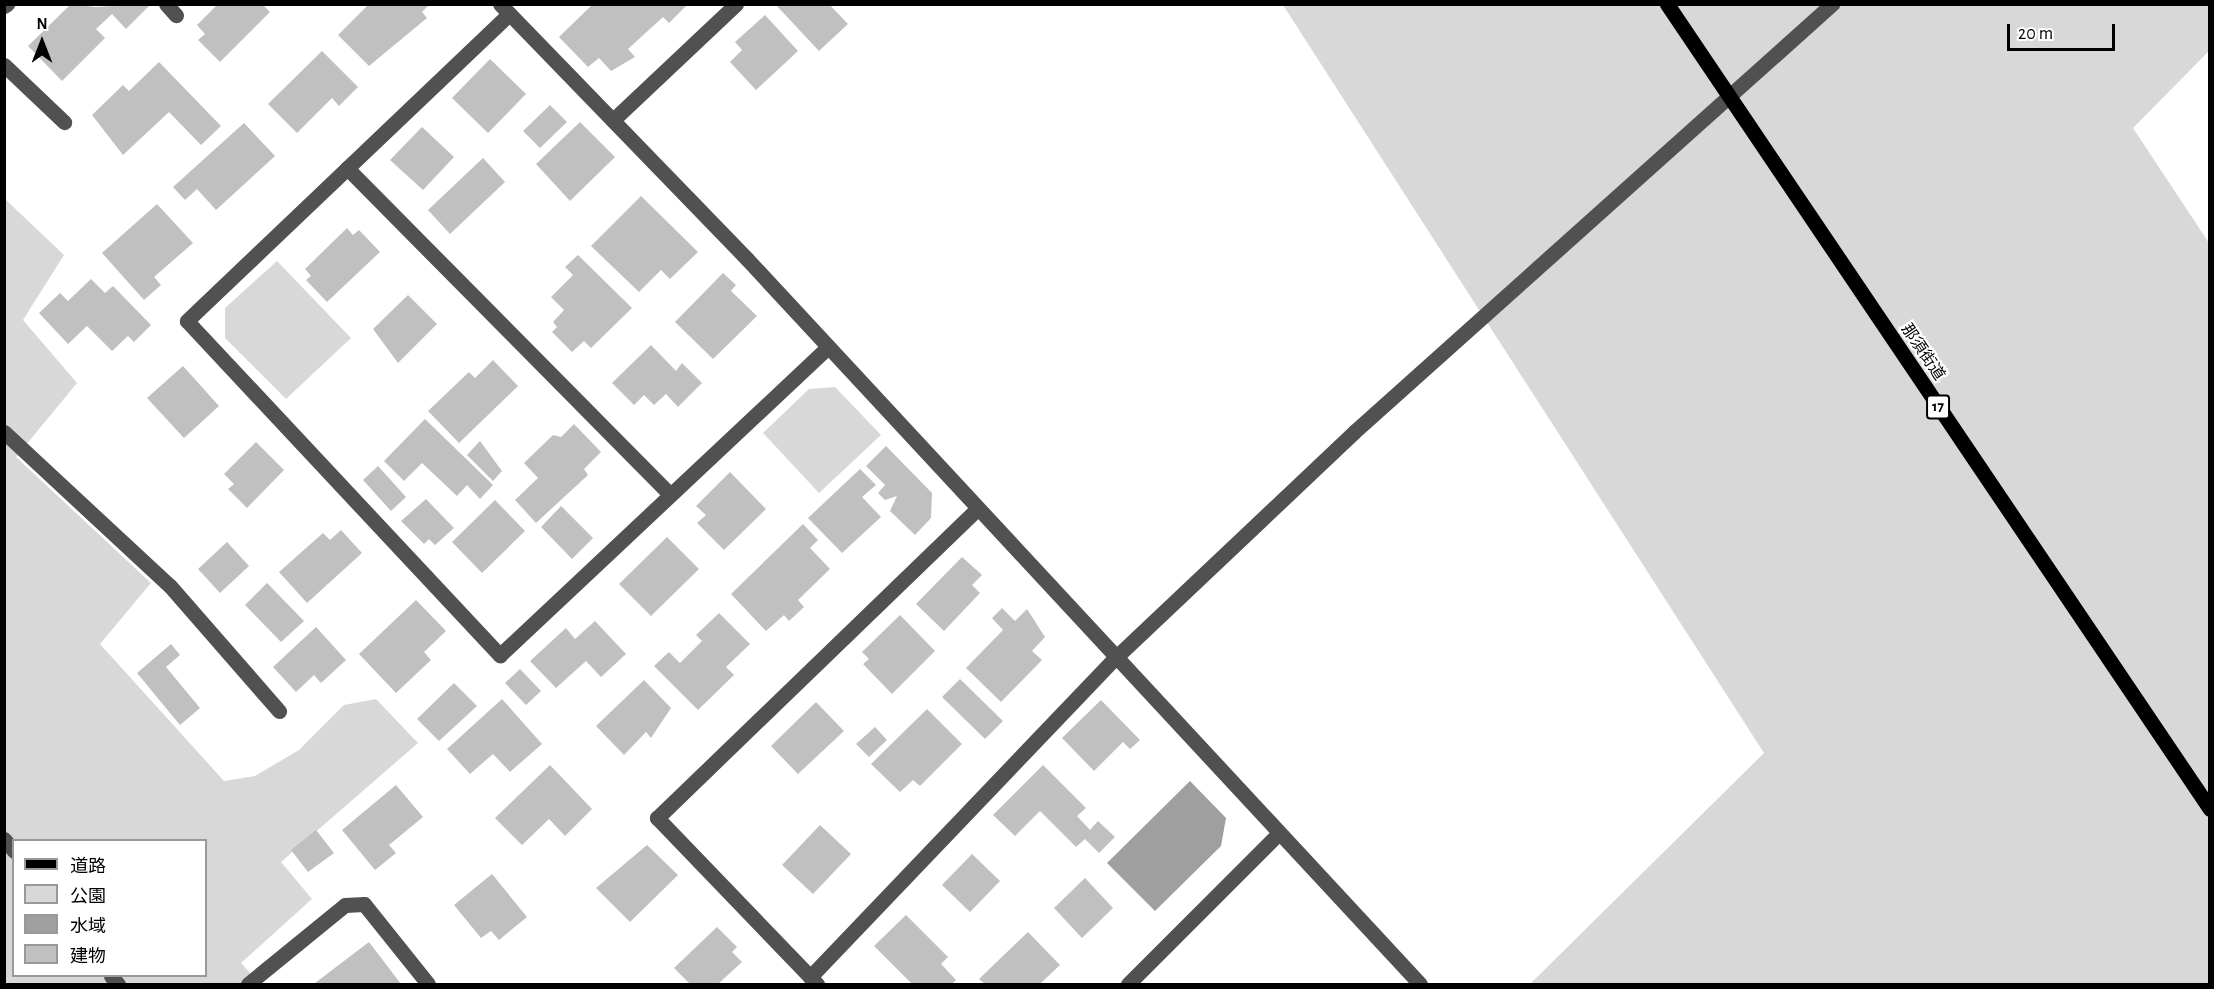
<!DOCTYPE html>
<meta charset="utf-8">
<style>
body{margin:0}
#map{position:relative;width:2214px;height:989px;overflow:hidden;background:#fff;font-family:"Alegreya Sans","Noto Sans JP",sans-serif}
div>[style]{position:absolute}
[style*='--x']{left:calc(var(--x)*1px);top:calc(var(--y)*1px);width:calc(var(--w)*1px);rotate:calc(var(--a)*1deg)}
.green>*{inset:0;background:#d8d8d8}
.water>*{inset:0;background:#9f9f9f}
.building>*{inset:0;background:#c0c0c0}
.minor>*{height:15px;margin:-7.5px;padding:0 7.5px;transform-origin:7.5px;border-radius:7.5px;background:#515151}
.major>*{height:15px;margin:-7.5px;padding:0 7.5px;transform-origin:7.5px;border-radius:7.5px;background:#000}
span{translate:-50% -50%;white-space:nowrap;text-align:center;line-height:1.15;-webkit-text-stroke:4.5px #fff;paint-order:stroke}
.shield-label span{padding:2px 4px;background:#fff;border:2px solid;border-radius:4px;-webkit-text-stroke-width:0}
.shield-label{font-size:15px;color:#000;font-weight:700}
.street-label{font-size:16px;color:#000}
.frame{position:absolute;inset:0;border:6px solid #000;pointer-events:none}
.legend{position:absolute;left:12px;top:839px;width:195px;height:138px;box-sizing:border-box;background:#fff;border:2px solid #999;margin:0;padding:8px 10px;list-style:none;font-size:18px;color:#000}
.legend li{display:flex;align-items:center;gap:12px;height:30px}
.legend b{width:30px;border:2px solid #999}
.north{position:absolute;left:12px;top:12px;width:60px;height:60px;-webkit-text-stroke:4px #fff;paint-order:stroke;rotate:0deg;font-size:16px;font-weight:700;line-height:24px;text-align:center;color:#000}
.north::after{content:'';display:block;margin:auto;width:21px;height:27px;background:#000;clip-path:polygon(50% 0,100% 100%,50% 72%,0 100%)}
.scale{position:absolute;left:2007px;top:24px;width:108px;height:27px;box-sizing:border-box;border:3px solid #000;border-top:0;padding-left:8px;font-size:18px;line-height:21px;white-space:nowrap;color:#000;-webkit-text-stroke:4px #fff;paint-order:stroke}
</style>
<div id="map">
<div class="green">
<i style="clip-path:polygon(1283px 5px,2209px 5px,2209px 51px,2133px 128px,2209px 243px,2209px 984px,1530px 984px,1764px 753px)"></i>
<i style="clip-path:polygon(evenodd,4px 198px,64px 255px,23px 320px,77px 383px,16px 457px,151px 583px,100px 644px,224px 781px,255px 776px,299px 750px,344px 705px,376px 699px,418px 743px,281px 862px,312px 899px,241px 963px,260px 984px,5px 984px,4px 198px,14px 840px,206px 840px,206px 976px,14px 976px,14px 840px)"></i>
<i style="clip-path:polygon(277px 261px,351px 338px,286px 399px,225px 338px,225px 308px)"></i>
<i style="clip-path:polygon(835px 387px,881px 435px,819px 493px,763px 433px,809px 389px)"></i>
</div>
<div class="water">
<i style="clip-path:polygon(1190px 781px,1226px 818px,1221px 846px,1155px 911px,1107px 863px)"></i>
</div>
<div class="building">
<i style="clip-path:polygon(71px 4px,95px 7px,151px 4px,126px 29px,112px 14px,96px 29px,105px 38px,62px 81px,28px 46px)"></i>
<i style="clip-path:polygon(218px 4px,262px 4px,270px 12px,220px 62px,198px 40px,205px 34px,197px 25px)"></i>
<i style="clip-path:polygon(369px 4px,430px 4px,422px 12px,427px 18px,369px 66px,338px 35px)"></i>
<i style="clip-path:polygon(593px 4px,688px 4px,669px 23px,663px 17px,628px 49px,635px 57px,611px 71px,599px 58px,588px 67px,559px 37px)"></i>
<i style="clip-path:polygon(775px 4px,829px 4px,848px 24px,819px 51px)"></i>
<i style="clip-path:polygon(765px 15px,798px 51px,756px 90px,730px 62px,742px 50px,735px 42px)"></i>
<i style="clip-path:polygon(322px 51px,358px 87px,339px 106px,332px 98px,297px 133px,268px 104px)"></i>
<i style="clip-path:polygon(490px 59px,526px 94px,488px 133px,452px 98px)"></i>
<i style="clip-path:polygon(159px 62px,221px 126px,201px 145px,169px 112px,123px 155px,92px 115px,123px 85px,129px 91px)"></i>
<i style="clip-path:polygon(550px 105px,567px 122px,540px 148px,523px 131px)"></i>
<i style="clip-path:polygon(580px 122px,615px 157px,570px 201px,536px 164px)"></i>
<i style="clip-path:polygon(244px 123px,275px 156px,216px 210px,197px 189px,185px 200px,173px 187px)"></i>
<i style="clip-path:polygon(422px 127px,454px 157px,423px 190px,390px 160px)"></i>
<i style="clip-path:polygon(483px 158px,505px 182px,450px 234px,428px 210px)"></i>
<i style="clip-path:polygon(641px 196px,698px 252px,670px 279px,661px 270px,639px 292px,591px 246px)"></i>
<i style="clip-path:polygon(157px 204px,193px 243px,154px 277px,161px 285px,144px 300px,102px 253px)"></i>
<i style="clip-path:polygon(347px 228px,353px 235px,359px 230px,380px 252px,327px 302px,306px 280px,311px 276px,305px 269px)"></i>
<i style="clip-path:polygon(578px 255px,632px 308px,591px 348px,584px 341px,572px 352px,552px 332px,557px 327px,553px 322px,564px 310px,551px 297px,573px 275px,565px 267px)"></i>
<i style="clip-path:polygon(723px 273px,736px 285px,731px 291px,757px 316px,713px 359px,675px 322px)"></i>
<i style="clip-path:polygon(91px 279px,105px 293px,113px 286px,151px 325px,134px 342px,128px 336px,112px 351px,87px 326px,68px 344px,39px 313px,60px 293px,68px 301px)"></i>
<i style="clip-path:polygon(408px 295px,437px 324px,398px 363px,373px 329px)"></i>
<i style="clip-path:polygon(651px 345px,676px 371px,682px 363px,702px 383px,678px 407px,666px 394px,654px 405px,644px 395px,634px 405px,612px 383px)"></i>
<i style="clip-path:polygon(493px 360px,518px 386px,459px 443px,428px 411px,469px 372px,475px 378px)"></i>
<i style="clip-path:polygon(183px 366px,219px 406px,184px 438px,147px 398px)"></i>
<i style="clip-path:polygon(425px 419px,493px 485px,480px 499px,467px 485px,457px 496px,422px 463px,404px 481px,384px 461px)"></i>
<i style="clip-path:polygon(574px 424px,601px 452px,584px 469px,588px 475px,536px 523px,515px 500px,538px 478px,524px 463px,553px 435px,561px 437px)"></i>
<i style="clip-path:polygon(480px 441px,502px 471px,493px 481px,467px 455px)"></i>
<i style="clip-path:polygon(256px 442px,284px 470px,247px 508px,228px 489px,234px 484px,224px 474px)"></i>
<i style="clip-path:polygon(886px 446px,932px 493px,931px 518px,915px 535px,890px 511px,897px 496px,885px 500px,878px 493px,885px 485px,866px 466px)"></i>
<i style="clip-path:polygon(378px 466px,406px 497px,391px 511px,363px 480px)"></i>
<i style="clip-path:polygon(860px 469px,876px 485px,862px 497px,881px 517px,842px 553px,808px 518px)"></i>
<i style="clip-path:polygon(730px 472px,766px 509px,724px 550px,697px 523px,706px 515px,696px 506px)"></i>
<i style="clip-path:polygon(426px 499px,454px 528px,435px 545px,429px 539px,424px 544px,401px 521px)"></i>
<i style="clip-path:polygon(495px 500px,525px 531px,482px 573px,452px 542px)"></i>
<i style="clip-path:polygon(561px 506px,593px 538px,572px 559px,541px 527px)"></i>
<i style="clip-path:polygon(803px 524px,818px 540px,810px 548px,830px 569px,798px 600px,804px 607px,789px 621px,784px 615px,766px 631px,731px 594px)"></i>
<i style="clip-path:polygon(341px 530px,362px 553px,307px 603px,279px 572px,323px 533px,330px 540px)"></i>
<i style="clip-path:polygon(667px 537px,699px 569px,651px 616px,619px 584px)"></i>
<i style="clip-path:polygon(227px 542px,249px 566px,220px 593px,198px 569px)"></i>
<i style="clip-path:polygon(962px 557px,982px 575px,972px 585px,980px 593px,944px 631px,916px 604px)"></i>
<i style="clip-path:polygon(267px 583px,304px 621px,281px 642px,245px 605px)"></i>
<i style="clip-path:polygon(416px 600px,446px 631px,424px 652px,431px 660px,396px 693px,359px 654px)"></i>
<i style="clip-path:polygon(1002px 608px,1015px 621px,1027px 609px,1045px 637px,1032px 651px,1042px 660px,1001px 702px,966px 668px,1003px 630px,992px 618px)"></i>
<i style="clip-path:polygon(719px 613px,750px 644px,726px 667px,734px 675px,698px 710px,654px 666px,669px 652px,680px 663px,702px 641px,696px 635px)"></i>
<i style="clip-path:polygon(900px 615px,935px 651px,892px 694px,863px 664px,869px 659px,862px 652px)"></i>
<i style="clip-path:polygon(595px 621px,626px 654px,601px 677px,586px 661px,556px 688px,530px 661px,566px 628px,575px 639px)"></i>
<i style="clip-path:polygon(316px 627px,346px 660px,321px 683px,314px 675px,296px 692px,273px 667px)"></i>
<i style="clip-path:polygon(171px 644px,180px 655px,166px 667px,200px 708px,180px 725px,137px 673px)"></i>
<i style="clip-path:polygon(520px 669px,541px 691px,526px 705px,505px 683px)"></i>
<i style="clip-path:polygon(960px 679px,1003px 721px,985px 739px,942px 697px)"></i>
<i style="clip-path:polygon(644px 680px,671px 708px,651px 738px,646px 732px,624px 755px,596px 726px)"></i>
<i style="clip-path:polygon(454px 683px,477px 706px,439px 741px,417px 719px)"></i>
<i style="clip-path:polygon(502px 699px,542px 744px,510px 772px,493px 754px,470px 774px,447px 749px)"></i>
<i style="clip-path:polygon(1101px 700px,1140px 740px,1130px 749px,1123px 742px,1094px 771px,1062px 738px)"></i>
<i style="clip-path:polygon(816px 702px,844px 731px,798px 774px,771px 746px)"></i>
<i style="clip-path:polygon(927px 709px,962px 744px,920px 786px,913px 780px,900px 792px,871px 764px)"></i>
<i style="clip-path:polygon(875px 727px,887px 740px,869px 757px,856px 744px)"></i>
<i style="clip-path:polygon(550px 765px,592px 809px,565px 836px,549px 819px,522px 845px,495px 818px)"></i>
<i style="clip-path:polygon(1043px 765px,1086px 808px,1077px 816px,1090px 830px,1098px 821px,1115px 837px,1099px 853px,1085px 839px,1076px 847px,1040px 811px,1015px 836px,993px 815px)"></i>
<i style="clip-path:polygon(396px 785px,423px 817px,389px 845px,396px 853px,375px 870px,342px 830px)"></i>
<i style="clip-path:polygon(820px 825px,851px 854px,813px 894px,782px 865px)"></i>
<i style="clip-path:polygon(316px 830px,334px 853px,308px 872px,291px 850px)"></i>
<i style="clip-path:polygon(647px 845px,678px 875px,630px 922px,596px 888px)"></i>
<i style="clip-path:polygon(972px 854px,1000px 881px,970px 912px,942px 885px)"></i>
<i style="clip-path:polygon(492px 874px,527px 917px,499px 940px,491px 931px,481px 938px,454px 905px)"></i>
<i style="clip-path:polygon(1085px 878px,1113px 908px,1082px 938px,1054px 908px)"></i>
<i style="clip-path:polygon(906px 915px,948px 957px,941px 964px,956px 980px,952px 984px,912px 984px,874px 946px)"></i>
<i style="clip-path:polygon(717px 927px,737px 947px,732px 952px,742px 962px,718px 984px,690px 984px,674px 968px)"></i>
<i style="clip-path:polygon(1028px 932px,1060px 965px,1040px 984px,985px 984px,979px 979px)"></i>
<i style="clip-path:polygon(369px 942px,401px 984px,316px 984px,315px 983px)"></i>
</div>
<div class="minor">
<i style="--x:166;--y:4;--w:15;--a:48"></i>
<i style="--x:500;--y:4;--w:355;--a:45.9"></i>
<i style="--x:747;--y:259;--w:989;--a:47.13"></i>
<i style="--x:4;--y:6;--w:4;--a:-34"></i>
<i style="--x:509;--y:14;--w:445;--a:136.4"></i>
<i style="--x:187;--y:321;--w:458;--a:46.9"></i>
<i style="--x:500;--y:655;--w:447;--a:-43.2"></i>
<i style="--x:4;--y:65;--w:83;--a:43.5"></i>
<i style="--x:613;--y:120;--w:169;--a:-43.3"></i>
<i style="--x:347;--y:168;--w:459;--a:45.3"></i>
<i style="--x:4;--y:432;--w:226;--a:42.9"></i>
<i style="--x:170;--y:586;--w:166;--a:48.9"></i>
<i style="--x:4;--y:839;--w:16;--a:50"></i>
<i style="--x:111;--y:976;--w:11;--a:49"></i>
<i style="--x:810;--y:977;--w:439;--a:-46.3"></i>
<i style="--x:1113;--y:660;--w:332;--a:-43.4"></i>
<i style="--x:1354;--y:432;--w:642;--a:-41.84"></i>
<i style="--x:248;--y:984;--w:125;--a:-39.2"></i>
<i style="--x:345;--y:905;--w:19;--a:-3"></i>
<i style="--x:364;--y:904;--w:102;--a:51.3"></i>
<i style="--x:817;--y:984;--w:231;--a:-133.9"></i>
<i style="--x:657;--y:818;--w:443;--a:-44"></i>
<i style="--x:1128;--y:984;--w:211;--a:-45"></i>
</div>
<div class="major">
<i style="--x:1667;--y:4;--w:971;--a:56"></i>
</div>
<div class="shield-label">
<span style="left:1938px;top:407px">17</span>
</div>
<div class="street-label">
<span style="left:1923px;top:352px;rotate:56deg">那須街道</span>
</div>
<div class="frame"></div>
<ul class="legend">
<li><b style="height:8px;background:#000"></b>道路</li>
<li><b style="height:16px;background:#d8d8d8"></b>公園</li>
<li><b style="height:16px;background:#9f9f9f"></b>水域</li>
<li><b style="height:16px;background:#c0c0c0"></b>建物</li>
</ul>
<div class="north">N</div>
<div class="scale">20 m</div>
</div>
